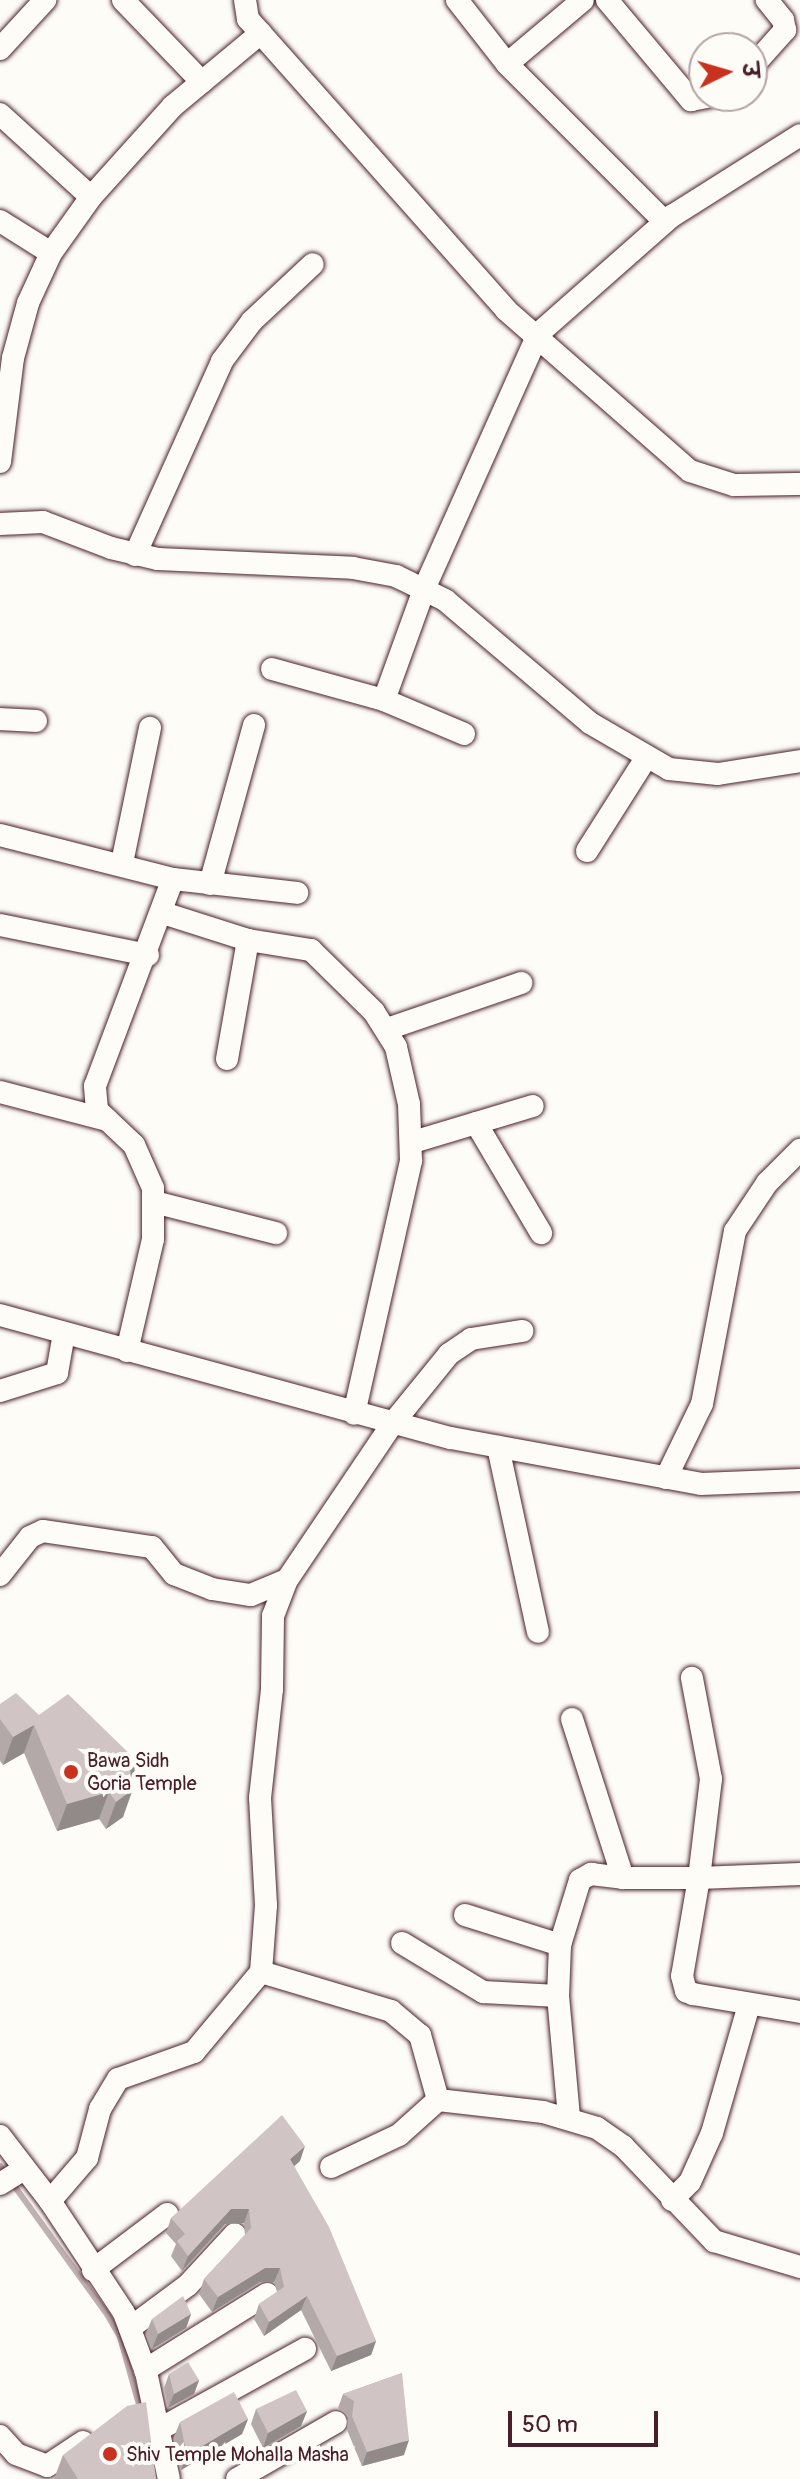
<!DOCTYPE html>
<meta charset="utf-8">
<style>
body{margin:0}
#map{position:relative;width:800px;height:2479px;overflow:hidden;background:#fdfcf7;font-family:Pangolin,"Playpen Sans Deva",sans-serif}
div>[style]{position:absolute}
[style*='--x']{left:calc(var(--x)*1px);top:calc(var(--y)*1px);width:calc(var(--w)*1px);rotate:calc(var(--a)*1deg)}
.stream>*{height:6px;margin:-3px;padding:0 3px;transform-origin:3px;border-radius:3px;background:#c0b1b1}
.roads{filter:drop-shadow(0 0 2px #4a1f2b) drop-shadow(0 0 2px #4a1f2b)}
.minor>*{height:22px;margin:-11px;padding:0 11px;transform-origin:11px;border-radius:11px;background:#fdfcf7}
.wall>*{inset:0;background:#b3a9a9}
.shaded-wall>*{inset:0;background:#928a89}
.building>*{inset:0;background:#d0c5c4}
.dots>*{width:22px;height:22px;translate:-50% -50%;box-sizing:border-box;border:4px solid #fdfcf7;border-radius:50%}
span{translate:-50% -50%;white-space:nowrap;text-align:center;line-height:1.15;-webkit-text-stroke:8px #fdfcf7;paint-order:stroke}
.poi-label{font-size:20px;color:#4a1f2b}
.left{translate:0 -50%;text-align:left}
.north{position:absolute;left:688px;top:32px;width:80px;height:80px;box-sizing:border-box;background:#fdfcf7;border:2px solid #b5a4a5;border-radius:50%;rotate:85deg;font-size:22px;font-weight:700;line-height:32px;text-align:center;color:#4a1f2b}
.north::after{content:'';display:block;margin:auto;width:28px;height:36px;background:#c8321e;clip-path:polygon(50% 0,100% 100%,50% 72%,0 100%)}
.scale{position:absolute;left:508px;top:2411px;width:150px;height:36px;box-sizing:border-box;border:4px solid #4a1f2b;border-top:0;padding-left:10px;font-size:24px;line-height:28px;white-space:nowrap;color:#4a1f2b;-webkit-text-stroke:6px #fdfcf7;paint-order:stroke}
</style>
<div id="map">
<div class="stream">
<i style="--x:0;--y:2166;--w:185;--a:54.2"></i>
<i style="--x:108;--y:2316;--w:24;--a:60"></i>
<i style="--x:120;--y:2337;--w:74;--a:74.3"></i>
</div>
<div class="roads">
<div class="minor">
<i style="--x:123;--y:0;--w:114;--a:46.1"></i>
<i style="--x:245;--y:0;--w:19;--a:81"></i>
<i style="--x:248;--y:19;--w:389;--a:48.4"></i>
<i style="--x:506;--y:310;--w:244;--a:41.2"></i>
<i style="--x:690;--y:471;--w:46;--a:17.7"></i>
<i style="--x:734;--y:485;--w:66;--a:-0.9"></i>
<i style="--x:457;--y:0;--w:81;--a:52"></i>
<i style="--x:507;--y:64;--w:223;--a:45"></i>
<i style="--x:607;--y:0;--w:131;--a:50"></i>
<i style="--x:691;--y:100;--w:20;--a:-11"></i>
<i style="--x:0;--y:49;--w:67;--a:-47.4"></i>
<i style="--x:507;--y:64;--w:99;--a:-40.1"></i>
<i style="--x:752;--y:67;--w:50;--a:-48.3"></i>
<i style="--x:785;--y:30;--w:10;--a:-101"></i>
<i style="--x:783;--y:20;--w:26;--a:-129"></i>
<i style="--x:0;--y:114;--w:123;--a:42.4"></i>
<i style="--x:0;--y:221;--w:60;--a:32.1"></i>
<i style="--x:51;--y:253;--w:69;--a:-54.5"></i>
<i style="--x:91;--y:197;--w:122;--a:-48"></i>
<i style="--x:173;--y:106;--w:114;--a:-39.7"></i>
<i style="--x:0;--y:462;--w:105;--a:-82.9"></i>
<i style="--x:13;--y:358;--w:57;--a:-74.7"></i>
<i style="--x:28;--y:303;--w:55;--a:-65.3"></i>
<i style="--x:0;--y:524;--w:43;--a:-2.7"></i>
<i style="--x:43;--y:522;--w:73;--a:20.9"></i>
<i style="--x:111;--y:548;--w:48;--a:13.2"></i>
<i style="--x:158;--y:559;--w:195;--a:2.6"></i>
<i style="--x:353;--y:568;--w:44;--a:10.5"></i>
<i style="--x:396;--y:576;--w:55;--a:26.1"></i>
<i style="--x:445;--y:600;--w:190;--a:40.3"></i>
<i style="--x:590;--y:723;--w:91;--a:30.2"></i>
<i style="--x:669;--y:769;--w:49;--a:5.8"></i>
<i style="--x:718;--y:774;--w:83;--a:-9"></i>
<i style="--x:135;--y:555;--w:213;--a:-65.8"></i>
<i style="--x:222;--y:361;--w:50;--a:-53.1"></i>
<i style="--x:252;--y:321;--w:83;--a:-43.1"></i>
<i style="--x:272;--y:669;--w:116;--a:15.5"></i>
<i style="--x:384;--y:700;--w:87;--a:23"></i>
<i style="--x:384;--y:700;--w:120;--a:-70.1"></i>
<i style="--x:425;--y:587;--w:277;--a:-65.9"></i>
<i style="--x:538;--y:334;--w:179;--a:-41.4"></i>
<i style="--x:672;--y:216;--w:151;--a:-32.3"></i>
<i style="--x:0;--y:719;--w:36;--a:3"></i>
<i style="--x:0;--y:835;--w:179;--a:14.3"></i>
<i style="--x:173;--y:879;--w:125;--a:6.4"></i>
<i style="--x:587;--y:851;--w:110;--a:-57.6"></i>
<i style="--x:122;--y:863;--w:138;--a:-78.3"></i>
<i style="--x:210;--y:884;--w:165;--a:-74.5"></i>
<i style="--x:163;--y:913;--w:89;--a:17.6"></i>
<i style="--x:248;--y:940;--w:64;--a:9"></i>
<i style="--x:311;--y:950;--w:88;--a:44.5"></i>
<i style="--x:374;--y:1012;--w:41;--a:57.8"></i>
<i style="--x:396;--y:1047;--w:58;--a:77.2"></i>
<i style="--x:409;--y:1104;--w:57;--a:88"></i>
<i style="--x:411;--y:1161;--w:259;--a:102.7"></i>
<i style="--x:0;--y:925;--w:151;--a:11.5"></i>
<i style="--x:387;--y:1029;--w:142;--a:-18.9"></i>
<i style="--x:227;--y:1059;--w:121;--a:-80"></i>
<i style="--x:0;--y:1092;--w:111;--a:14.7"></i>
<i style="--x:476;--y:1123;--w:128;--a:59.4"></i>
<i style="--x:413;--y:1142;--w:125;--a:-16.7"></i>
<i style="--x:154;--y:1202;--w:126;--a:14.3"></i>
<i style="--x:0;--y:1315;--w:467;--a:15.3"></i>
<i style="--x:451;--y:1438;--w:254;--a:10.4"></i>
<i style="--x:701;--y:1484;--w:99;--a:-2.3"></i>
<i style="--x:127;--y:1351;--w:115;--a:-76.9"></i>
<i style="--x:153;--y:1239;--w:51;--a:-90"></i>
<i style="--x:153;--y:1188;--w:47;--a:-113.8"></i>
<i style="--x:134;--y:1145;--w:51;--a:-136.6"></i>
<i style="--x:97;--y:1110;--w:24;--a:-95"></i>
<i style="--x:95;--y:1086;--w:221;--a:-69.4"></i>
<i style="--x:0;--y:1391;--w:60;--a:-17.5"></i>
<i style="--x:57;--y:1373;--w:40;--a:-80"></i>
<i style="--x:498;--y:1447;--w:189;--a:77.8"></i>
<i style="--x:666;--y:1478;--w:82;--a:-64.1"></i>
<i style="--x:702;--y:1404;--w:176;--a:-79.2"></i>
<i style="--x:735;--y:1231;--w:58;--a:-56.3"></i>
<i style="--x:767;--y:1183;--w:47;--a:-45"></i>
<i style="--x:0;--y:1575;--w:48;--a:-51.7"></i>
<i style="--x:30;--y:1537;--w:14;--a:-25"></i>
<i style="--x:43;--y:1531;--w:110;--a:8.4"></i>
<i style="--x:152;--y:1547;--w:35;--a:51"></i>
<i style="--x:174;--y:1574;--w:41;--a:21.5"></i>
<i style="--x:212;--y:1589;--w:39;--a:9"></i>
<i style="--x:251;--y:1595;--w:39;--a:-23"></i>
<i style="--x:572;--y:1719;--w:167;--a:72.2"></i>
<i style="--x:623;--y:1878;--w:76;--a:0"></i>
<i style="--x:699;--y:1878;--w:100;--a:-83.1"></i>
<i style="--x:711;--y:1779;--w:103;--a:-100.7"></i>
<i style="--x:800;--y:1874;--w:101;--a:177.7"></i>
<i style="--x:699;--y:1878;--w:99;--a:99.8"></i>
<i style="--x:682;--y:1976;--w:16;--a:75"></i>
<i style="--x:686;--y:1991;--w:8;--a:23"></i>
<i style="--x:693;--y:1994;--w:109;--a:9.5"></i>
<i style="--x:465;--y:1915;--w:100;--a:17.5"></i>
<i style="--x:560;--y:1945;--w:51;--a:92.2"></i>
<i style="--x:558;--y:1996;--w:122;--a:84.8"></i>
<i style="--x:402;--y:1943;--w:95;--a:31.2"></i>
<i style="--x:483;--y:1992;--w:75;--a:3.1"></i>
<i style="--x:560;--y:1945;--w:68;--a:-72.9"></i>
<i style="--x:580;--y:1880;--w:13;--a:-29"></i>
<i style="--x:591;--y:1874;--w:32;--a:7"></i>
<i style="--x:261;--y:1972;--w:136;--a:16.7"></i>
<i style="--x:391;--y:2011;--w:38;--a:40"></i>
<i style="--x:420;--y:2035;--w:67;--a:74.5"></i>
<i style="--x:438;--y:2100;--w:106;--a:6.5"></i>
<i style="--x:543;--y:2112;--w:56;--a:16.5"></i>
<i style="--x:597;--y:2128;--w:32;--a:35"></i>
<i style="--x:623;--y:2146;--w:132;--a:46.2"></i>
<i style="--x:714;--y:2241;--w:90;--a:16.8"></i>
<i style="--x:0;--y:2136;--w:82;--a:52.4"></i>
<i style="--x:50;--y:2201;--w:134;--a:56.5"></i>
<i style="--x:124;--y:2313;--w:63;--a:69.6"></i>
<i style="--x:146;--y:2372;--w:109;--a:77.9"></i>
<i style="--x:331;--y:2167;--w:75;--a:-25.2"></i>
<i style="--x:399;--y:2135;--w:52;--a:-41.9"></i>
<i style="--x:0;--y:2184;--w:28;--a:-32"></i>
<i style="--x:672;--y:2200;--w:25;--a:-45"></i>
<i style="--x:690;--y:2182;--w:54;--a:-65.8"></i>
<i style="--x:712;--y:2133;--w:133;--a:-73.9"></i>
<i style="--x:50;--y:2201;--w:57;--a:-49.3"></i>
<i style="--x:87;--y:2158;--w:51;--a:-75.1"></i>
<i style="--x:100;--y:2109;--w:35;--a:-59"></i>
<i style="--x:118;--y:2079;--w:81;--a:-19.6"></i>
<i style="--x:194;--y:2052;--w:104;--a:-50.1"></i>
<i style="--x:261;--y:1972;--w:67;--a:-85.7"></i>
<i style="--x:266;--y:1905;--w:107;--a:-93.2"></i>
<i style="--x:260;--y:1798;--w:110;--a:-83.7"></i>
<i style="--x:272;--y:1689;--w:73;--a:-89.2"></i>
<i style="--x:273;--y:1616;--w:39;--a:-69"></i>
<i style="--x:287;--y:1580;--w:189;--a:-56"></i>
<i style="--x:393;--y:1423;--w:89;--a:-50.9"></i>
<i style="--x:449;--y:1354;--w:27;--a:-34"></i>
<i style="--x:471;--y:1339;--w:52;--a:-8.9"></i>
<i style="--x:93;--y:2270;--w:93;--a:-37.1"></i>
<i style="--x:130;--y:2328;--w:72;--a:-36.6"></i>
<i style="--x:188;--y:2285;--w:69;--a:-47.3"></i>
<i style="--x:145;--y:2370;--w:144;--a:-31.9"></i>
<i style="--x:158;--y:2430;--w:168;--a:-28.9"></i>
<i style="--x:0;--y:2436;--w:24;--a:48"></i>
<i style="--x:16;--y:2454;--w:33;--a:21"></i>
<i style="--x:47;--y:2466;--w:43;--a:-33.7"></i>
<i style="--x:237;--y:2479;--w:114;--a:-29.9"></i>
</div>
</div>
<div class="wall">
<i style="clip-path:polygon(0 1704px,39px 1715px,138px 1762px,132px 1780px,123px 1817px,106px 1829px,99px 1819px,57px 1831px,24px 1753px,3px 1765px,0 1761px)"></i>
<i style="clip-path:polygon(300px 2161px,294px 2166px,376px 2341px,371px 2355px,331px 2371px,301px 2310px,264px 2336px,254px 2319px,259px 2304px,277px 2292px,274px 2282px,260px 2282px,212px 2312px,199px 2294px,204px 2279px,245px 2235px,244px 2223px,225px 2224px,182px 2271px,171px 2256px,176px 2244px,166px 2233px,171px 2218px)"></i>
<i style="clip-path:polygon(191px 2314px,186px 2328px,152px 2349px,146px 2333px,152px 2319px)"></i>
<i style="clip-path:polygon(402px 2373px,404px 2455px,362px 2466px,347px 2430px,348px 2416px,338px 2408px,343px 2394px)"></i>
<i style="clip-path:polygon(169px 2374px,199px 2380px,194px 2394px,168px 2408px,164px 2388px)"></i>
<i style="clip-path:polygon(256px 2409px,307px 2411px,301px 2426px,263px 2448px,251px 2424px)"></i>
<i style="clip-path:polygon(248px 2419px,242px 2434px,181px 2470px,174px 2437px,180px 2422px)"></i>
<i style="clip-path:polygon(63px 2455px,156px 2479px,54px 2479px)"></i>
</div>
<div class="shaded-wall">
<i style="clip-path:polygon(34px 1725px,24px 1753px,3px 1765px,13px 1737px)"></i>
<i style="clip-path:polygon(138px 1762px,128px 1789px,130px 1769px)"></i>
<i style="clip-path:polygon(133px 1789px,123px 1817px,106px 1829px,116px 1802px)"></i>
<i style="clip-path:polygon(109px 1792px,99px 1819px,57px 1831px,67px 1804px)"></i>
<i style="clip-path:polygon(305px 2146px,300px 2161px,285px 2174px,290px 2159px)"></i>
<i style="clip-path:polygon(231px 2209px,249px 2209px,244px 2223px,225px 2224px,182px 2271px,188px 2256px)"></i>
<i style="clip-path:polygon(265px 2268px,280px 2268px,274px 2282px,260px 2282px,212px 2312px,218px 2297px)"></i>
<i style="clip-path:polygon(307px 2296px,301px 2310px,264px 2336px,269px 2322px)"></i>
<i style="clip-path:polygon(191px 2314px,186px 2328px,152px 2349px,158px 2334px)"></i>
<i style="clip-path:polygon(376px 2341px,371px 2355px,331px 2371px,337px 2356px)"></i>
<i style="clip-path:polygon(199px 2380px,194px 2394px,168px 2408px,174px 2394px)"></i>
<i style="clip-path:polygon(307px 2411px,301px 2426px,263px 2448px,268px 2433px)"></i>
<i style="clip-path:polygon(248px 2419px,242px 2434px,181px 2470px,187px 2455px)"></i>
<i style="clip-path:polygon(409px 2440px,404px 2455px,362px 2466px,367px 2452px)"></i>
</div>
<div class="building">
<i style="clip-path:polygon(16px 1693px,39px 1715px,68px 1694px,138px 1762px,130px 1769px,133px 1789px,116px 1802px,109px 1792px,67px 1804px,34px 1725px,13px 1737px,0 1719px,0 1704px)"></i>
<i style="clip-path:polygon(282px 2115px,305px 2146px,290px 2159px,329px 2227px,376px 2341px,337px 2356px,307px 2296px,269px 2322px,259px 2304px,284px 2287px,280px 2268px,265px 2268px,218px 2297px,204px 2279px,251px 2228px,249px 2209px,231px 2209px,188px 2256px,177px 2241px,185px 2234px,171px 2218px)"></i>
<i style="clip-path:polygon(183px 2296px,191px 2314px,158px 2334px,152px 2319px)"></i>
<i style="clip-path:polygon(188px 2362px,199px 2380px,174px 2394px,169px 2374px)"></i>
<i style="clip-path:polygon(402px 2373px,409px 2440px,367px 2452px,352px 2416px,354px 2401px,343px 2394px)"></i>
<i style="clip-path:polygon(296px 2390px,307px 2411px,268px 2433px,256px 2409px)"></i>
<i style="clip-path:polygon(234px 2392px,248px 2419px,187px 2455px,180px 2422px)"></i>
<i style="clip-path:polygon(146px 2402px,156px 2479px,78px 2479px,63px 2455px,127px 2406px)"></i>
</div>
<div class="dots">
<i style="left:71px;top:1772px;background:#c8321e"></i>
<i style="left:110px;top:2454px;background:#c8321e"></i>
</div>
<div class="poi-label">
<span class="left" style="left:87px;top:1772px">Bawa Sidh<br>Goria Temple</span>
<span class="left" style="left:126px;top:2454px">Shiv Temple Mohalla Masha</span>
</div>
<div class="north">उ</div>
<div class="scale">50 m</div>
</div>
